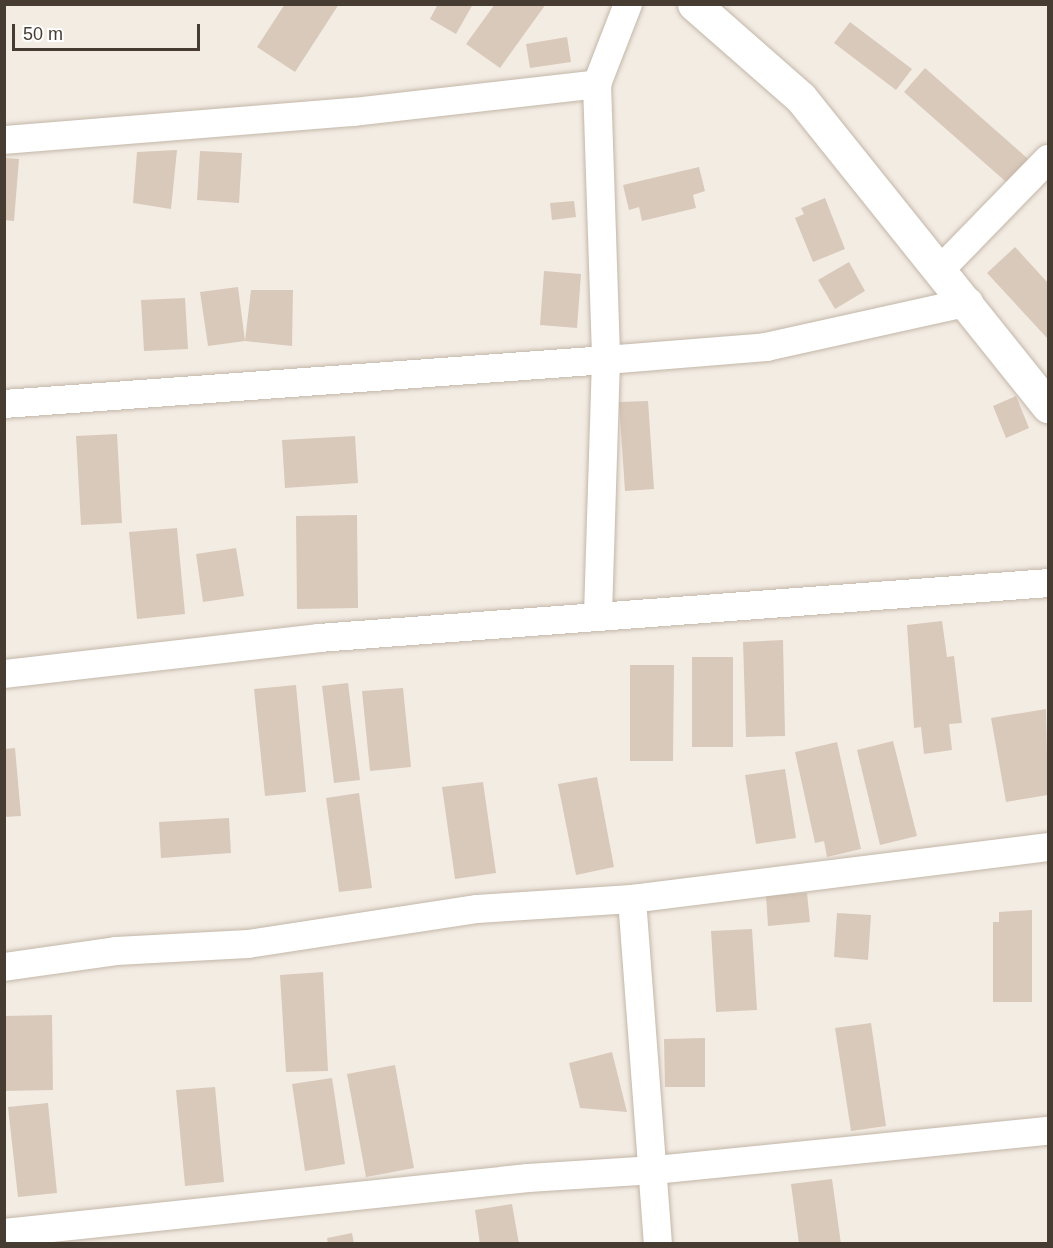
<!DOCTYPE html>
<style>
body{margin:0}
#map{position:relative;width:1053px;height:1248px;overflow:hidden;background:#f3ece3;font-family:Arial,sans-serif}
div>[style]{position:absolute}
[style*='--x']{left:calc(var(--x)*1px);top:calc(var(--y)*1px);width:calc(var(--w)*1px);rotate:calc(var(--a)*1deg)}
.building>*{inset:0;background:#d9c9ba}
.roads{filter:drop-shadow(0 0 2px #c3b6a8) drop-shadow(0 0 2px #c3b6a8)}
.minor>*{height:28px;margin:-14px;padding:0 14px;transform-origin:14px;border-radius:14px;background:#fff}
.tertiary>*{height:33px;margin:-16.5px;padding:0 16.5px;transform-origin:16.5px;border-radius:16.5px;background:#fff}
span{translate:-50% -50%;white-space:nowrap;text-align:center;line-height:1.15;-webkit-text-stroke:6px #fff;paint-order:stroke}
.frame{position:absolute;inset:0;border:6px solid #463c32;pointer-events:none}
.scale{position:absolute;left:12px;top:24px;width:188px;height:27px;box-sizing:border-box;border:3px solid #463c32;border-top:0;padding-left:8px;font-size:18px;line-height:21px;white-space:nowrap;color:#463c32;-webkit-text-stroke:4px #fff;paint-order:stroke}
</style>
<div id="map">
<div class="building">
<i style="clip-path:polygon(285px 4px,339px 4px,295px 72px,257px 47px)"></i>
<i style="clip-path:polygon(438px 4px,473px 4px,456px 34px,430px 19px)"></i>
<i style="clip-path:polygon(495px 4px,546px 4px,500px 68px,466px 44px)"></i>
<i style="clip-path:polygon(850px 22px,912px 69px,896px 90px,834px 43px)"></i>
<i style="clip-path:polygon(567px 37px,571px 62px,530px 68px,526px 44px)"></i>
<i style="clip-path:polygon(925px 68px,1034px 164px,1013px 188px,904px 92px)"></i>
<i style="clip-path:polygon(177px 150px,171px 209px,133px 203px,137px 152px)"></i>
<i style="clip-path:polygon(200px 151px,242px 153px,239px 203px,197px 200px)"></i>
<i style="clip-path:polygon(4px 158px,19px 159px,14px 221px,4px 220px)"></i>
<i style="clip-path:polygon(699px 167px,705px 191px,693px 195px,696px 208px,642px 221px,639px 207px,629px 210px,623px 185px)"></i>
<i style="clip-path:polygon(825px 198px,845px 249px,813px 262px,795px 218px,804px 214px,801px 208px)"></i>
<i style="clip-path:polygon(574px 201px,576px 217px,552px 220px,550px 203px)"></i>
<i style="clip-path:polygon(1015px 247px,1048px 283px,1048px 339px,987px 273px)"></i>
<i style="clip-path:polygon(849px 262px,865px 291px,835px 309px,818px 280px)"></i>
<i style="clip-path:polygon(544px 271px,581px 274px,577px 328px,540px 325px)"></i>
<i style="clip-path:polygon(238px 287px,245px 341px,251px 290px,293px 290px,292px 346px,245px 341px,208px 346px,200px 292px)"></i>
<i style="clip-path:polygon(185px 298px,188px 349px,144px 351px,141px 300px)"></i>
<i style="clip-path:polygon(1016px 396px,1029px 428px,1006px 438px,993px 406px)"></i>
<i style="clip-path:polygon(648px 401px,654px 489px,625px 491px,619px 402px)"></i>
<i style="clip-path:polygon(117px 434px,122px 523px,81px 525px,76px 436px)"></i>
<i style="clip-path:polygon(355px 436px,358px 483px,285px 488px,282px 440px)"></i>
<i style="clip-path:polygon(357px 515px,358px 608px,297px 609px,296px 516px)"></i>
<i style="clip-path:polygon(177px 528px,185px 614px,137px 619px,129px 532px)"></i>
<i style="clip-path:polygon(236px 548px,244px 596px,203px 602px,196px 554px)"></i>
<i style="clip-path:polygon(942px 621px,947px 657px,954px 656px,962px 723px,949px 724px,952px 750px,924px 754px,921px 727px,914px 728px,907px 625px)"></i>
<i style="clip-path:polygon(783px 640px,785px 736px,746px 737px,743px 642px)"></i>
<i style="clip-path:polygon(692px 657px,733px 657px,733px 747px,692px 747px)"></i>
<i style="clip-path:polygon(630px 665px,674px 665px,673px 761px,630px 761px)"></i>
<i style="clip-path:polygon(348px 683px,360px 780px,334px 783px,322px 686px)"></i>
<i style="clip-path:polygon(296px 685px,306px 792px,265px 796px,254px 689px)"></i>
<i style="clip-path:polygon(403px 688px,411px 767px,370px 771px,362px 691px)"></i>
<i style="clip-path:polygon(1046px 709px,1048px 795px,1006px 802px,991px 718px)"></i>
<i style="clip-path:polygon(893px 741px,917px 836px,880px 845px,857px 750px)"></i>
<i style="clip-path:polygon(837px 742px,861px 849px,827px 857px,824px 841px,815px 843px,795px 752px)"></i>
<i style="clip-path:polygon(15px 748px,21px 816px,4px 817px,4px 749px)"></i>
<i style="clip-path:polygon(785px 769px,796px 838px,756px 844px,745px 775px)"></i>
<i style="clip-path:polygon(597px 777px,614px 867px,576px 875px,558px 784px)"></i>
<i style="clip-path:polygon(483px 782px,496px 873px,455px 879px,442px 787px)"></i>
<i style="clip-path:polygon(359px 793px,372px 888px,339px 892px,326px 798px)"></i>
<i style="clip-path:polygon(229px 818px,231px 853px,161px 858px,159px 822px)"></i>
<i style="clip-path:polygon(807px 893px,810px 922px,768px 926px,766px 896px)"></i>
<i style="clip-path:polygon(1032px 910px,1032px 1002px,993px 1002px,993px 922px,999px 922px,999px 912px)"></i>
<i style="clip-path:polygon(837px 913px,871px 915px,868px 960px,834px 957px)"></i>
<i style="clip-path:polygon(752px 929px,757px 1010px,716px 1012px,711px 931px)"></i>
<i style="clip-path:polygon(323px 972px,328px 1071px,286px 1072px,280px 975px)"></i>
<i style="clip-path:polygon(52px 1015px,53px 1090px,4px 1091px,4px 1016px)"></i>
<i style="clip-path:polygon(871px 1023px,886px 1126px,851px 1131px,835px 1028px)"></i>
<i style="clip-path:polygon(705px 1038px,705px 1087px,665px 1087px,664px 1039px)"></i>
<i style="clip-path:polygon(612px 1052px,627px 1112px,580px 1108px,569px 1063px)"></i>
<i style="clip-path:polygon(395px 1065px,414px 1168px,366px 1177px,347px 1074px)"></i>
<i style="clip-path:polygon(332px 1078px,345px 1164px,305px 1171px,292px 1084px)"></i>
<i style="clip-path:polygon(215px 1087px,224px 1182px,185px 1186px,176px 1090px)"></i>
<i style="clip-path:polygon(48px 1103px,57px 1193px,18px 1197px,8px 1107px)"></i>
<i style="clip-path:polygon(832px 1179px,841px 1244px,799px 1244px,791px 1184px)"></i>
<i style="clip-path:polygon(512px 1204px,519px 1244px,480px 1244px,475px 1210px)"></i>
<i style="clip-path:polygon(352px 1233px,354px 1244px,328px 1244px,327px 1238px)"></i>
</div>
<div class="roads">
<div class="minor">
<i style="--x:597;--y:84;--w:276;--a:88.1"></i>
<i style="--x:606;--y:360;--w:161;--a:-4.6"></i>
<i style="--x:766;--y:347;--w:208;--a:-12.5"></i>
<i style="--x:4;--y:140;--w:350;--a:-4.6"></i>
<i style="--x:353;--y:112;--w:246;--a:-6.5"></i>
<i style="--x:597;--y:84;--w:86;--a:-68.8"></i>
<i style="--x:942;--y:268;--w:152;--a:-45.8"></i>
<i style="--x:4;--y:404;--w:604;--a:-4.18"></i>
<i style="--x:606;--y:360;--w:257;--a:91.8"></i>
<i style="--x:4;--y:674;--w:317;--a:-6.5"></i>
<i style="--x:319;--y:638;--w:731;--a:-4.31"></i>
<i style="--x:632;--y:899;--w:346;--a:85.7"></i>
<i style="--x:4;--y:967;--w:113;--a:-8.1"></i>
<i style="--x:116;--y:951;--w:132;--a:-3"></i>
<i style="--x:248;--y:944;--w:232;--a:-8.7"></i>
<i style="--x:477;--y:909;--w:155;--a:-3.7"></i>
<i style="--x:632;--y:899;--w:419;--a:-7.1"></i>
<i style="--x:4;--y:1233;--w:527;--a:-5.99"></i>
<i style="--x:528;--y:1178;--w:127;--a:-3.6"></i>
<i style="--x:655;--y:1170;--w:395;--a:-5.7"></i>
</div>
<div class="tertiary">
<i style="--x:694;--y:4;--w:142;--a:41.3"></i>
<i style="--x:801;--y:98;--w:395;--a:51.3"></i>
</div>
</div>
<div class="frame"></div>
<div class="scale">50 m</div>
</div>
